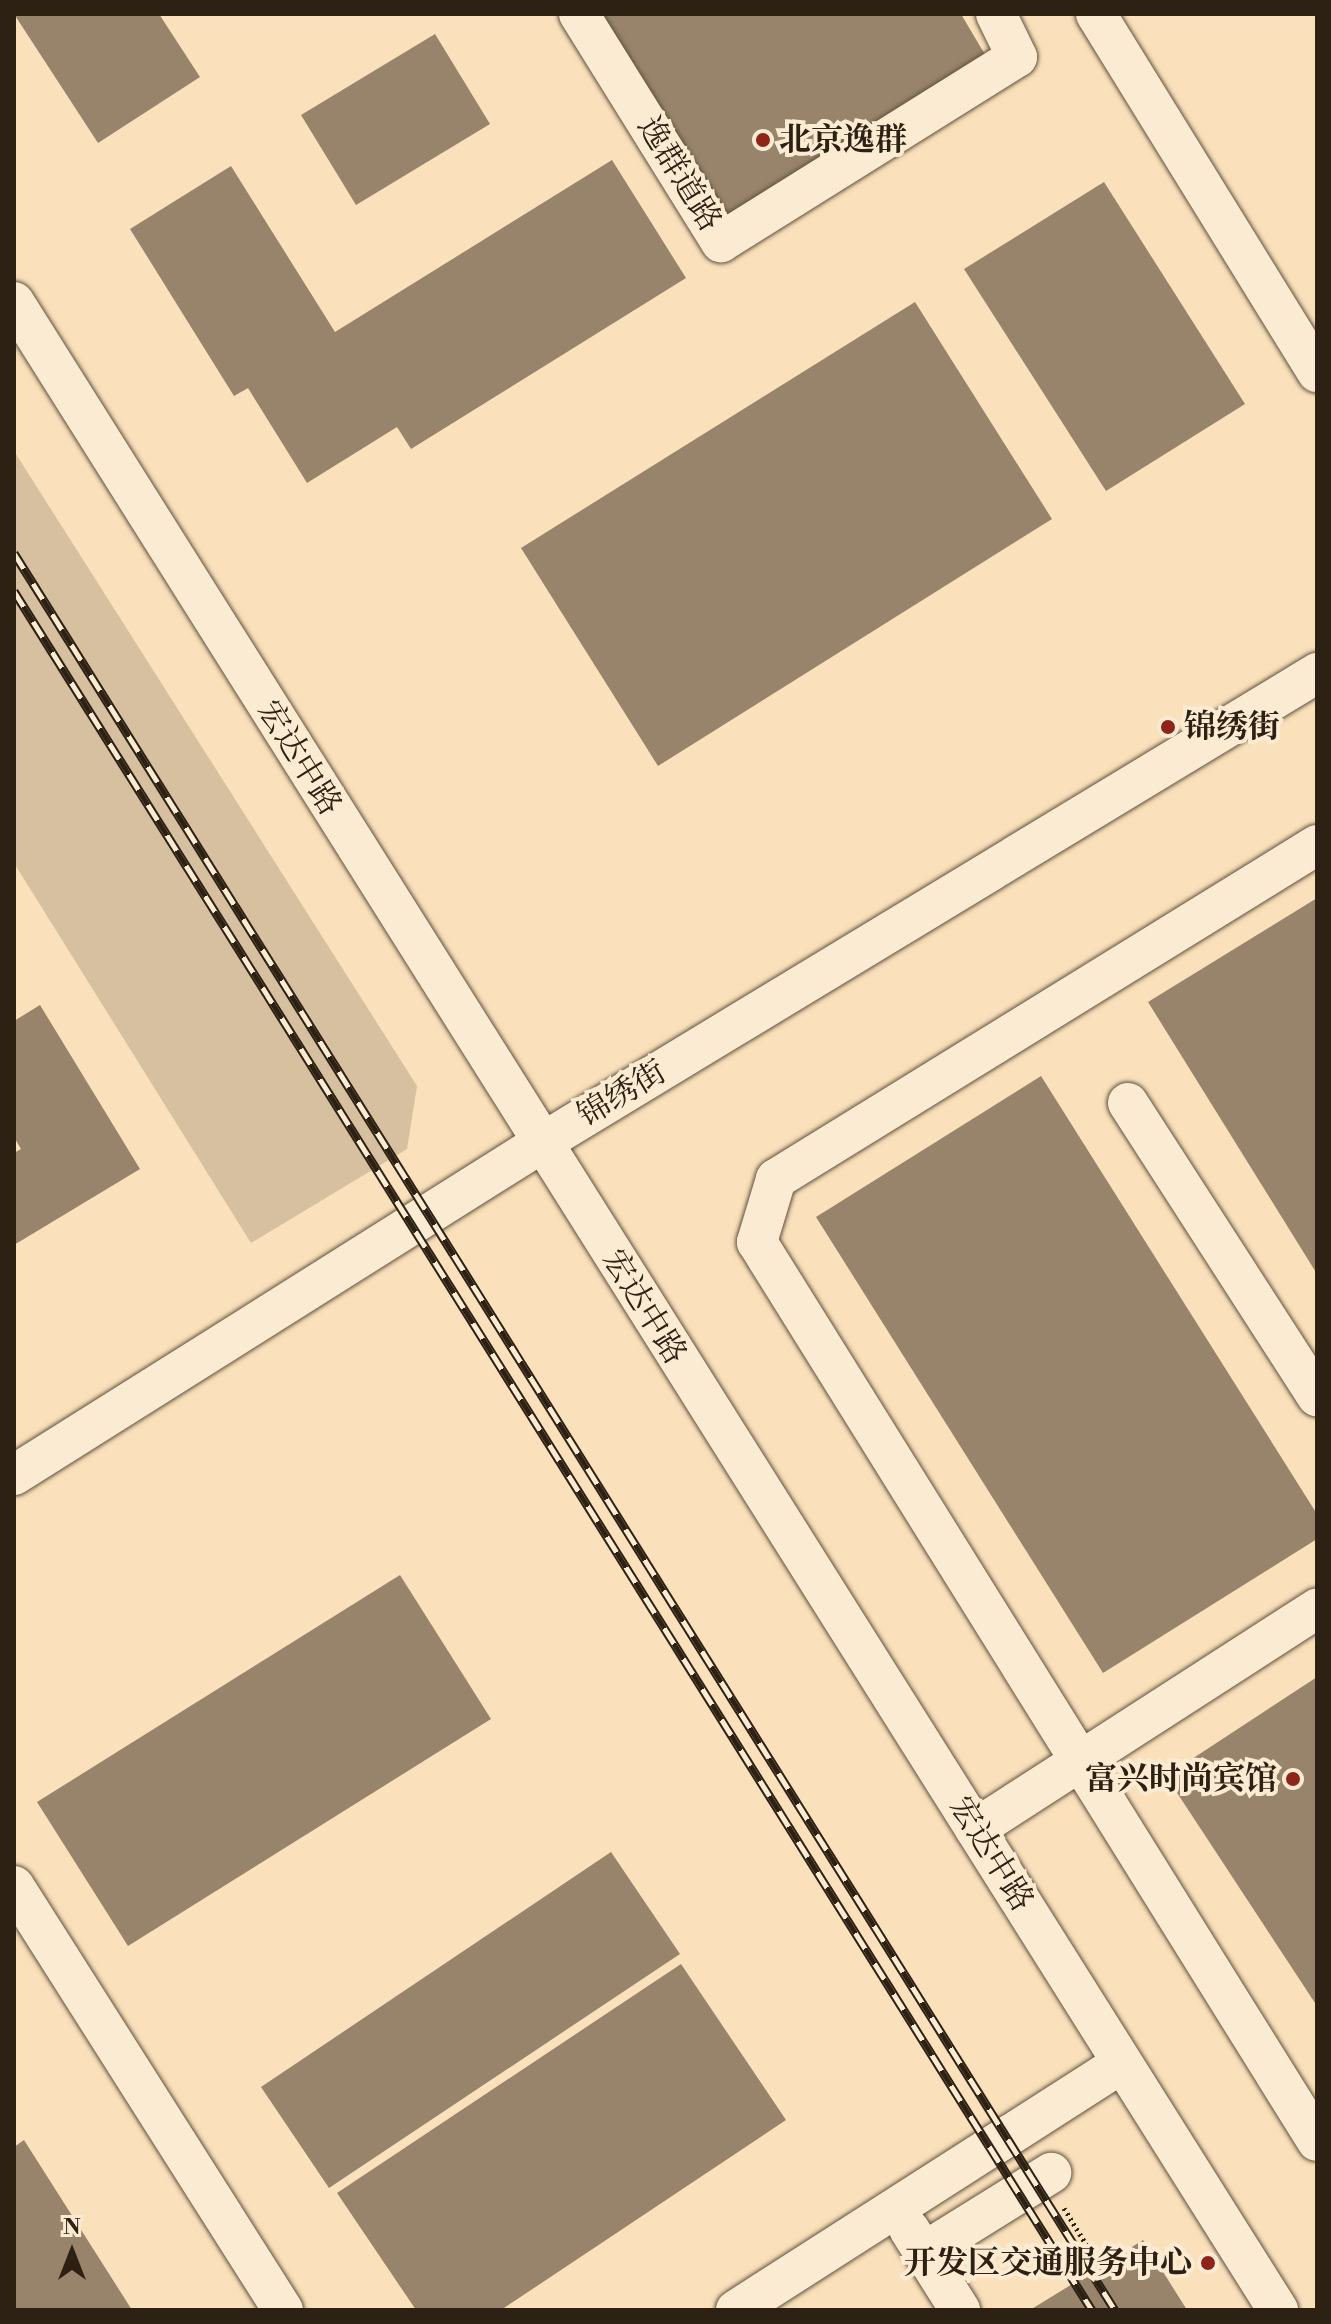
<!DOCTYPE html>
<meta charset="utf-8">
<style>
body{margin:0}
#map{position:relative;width:1331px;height:2324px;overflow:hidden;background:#fae0bb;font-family:"Libre Bodoni","Noto Serif SC",serif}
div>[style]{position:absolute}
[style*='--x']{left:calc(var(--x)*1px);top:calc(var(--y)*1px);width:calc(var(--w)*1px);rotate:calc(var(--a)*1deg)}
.green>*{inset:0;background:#d7c09f}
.building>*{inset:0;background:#98846b}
.path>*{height:5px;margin-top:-2.5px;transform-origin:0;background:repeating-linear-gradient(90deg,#2d2114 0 2px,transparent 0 6px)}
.roads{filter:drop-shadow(0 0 2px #60513e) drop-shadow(0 0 2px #60513e)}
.minor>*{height:40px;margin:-20px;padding:0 20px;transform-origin:20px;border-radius:20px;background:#fcebd3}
.rail>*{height:9px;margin-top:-4.5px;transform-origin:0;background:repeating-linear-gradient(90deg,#fcebd3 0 18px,#2d2114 0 36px);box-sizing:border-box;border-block:2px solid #2d2114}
.dots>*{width:22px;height:22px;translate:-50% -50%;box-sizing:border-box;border:4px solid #fcebd3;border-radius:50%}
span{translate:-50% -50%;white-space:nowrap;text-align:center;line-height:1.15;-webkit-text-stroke:8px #fcebd3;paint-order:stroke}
.poi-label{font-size:32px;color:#2d2114;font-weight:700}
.left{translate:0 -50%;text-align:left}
.right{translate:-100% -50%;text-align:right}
.street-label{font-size:32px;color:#2d2114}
.frame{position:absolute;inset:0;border:16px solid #2d2114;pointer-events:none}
.north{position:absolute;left:32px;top:2212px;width:80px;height:80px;-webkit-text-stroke:6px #fcebd3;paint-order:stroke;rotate:0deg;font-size:22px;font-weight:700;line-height:32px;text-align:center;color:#2d2114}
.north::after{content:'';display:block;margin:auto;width:28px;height:36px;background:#2d2114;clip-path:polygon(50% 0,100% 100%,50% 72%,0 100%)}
</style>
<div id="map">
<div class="green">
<i style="clip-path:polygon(14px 451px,417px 1086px,407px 1149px,251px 1243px,14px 863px)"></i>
</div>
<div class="building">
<i style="clip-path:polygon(14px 14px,159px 14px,200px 77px,98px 143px)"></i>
<i style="clip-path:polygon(594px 14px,961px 14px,987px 58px,722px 222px)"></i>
<i style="clip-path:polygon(435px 34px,490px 124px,356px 205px,301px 115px)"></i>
<i style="clip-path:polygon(612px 160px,686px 278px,411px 449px,397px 427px,307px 483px,248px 388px,234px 396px,130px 229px,231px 166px,335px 332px)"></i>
<i style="clip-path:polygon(1104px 182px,1245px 404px,1106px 491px,964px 269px)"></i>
<i style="clip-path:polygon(915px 302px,1052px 519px,658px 766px,521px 548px)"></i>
<i style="clip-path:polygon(1317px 898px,1317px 1274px,1148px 1002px)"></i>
<i style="clip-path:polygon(40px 1005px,140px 1169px,14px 1245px,14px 1153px,21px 1149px,14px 1137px,14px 1021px)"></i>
<i style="clip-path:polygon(1041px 1076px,1317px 1514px,1317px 1539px,1103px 1673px,816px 1217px)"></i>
<i style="clip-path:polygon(400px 1575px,491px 1719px,128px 1946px,37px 1802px)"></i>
<i style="clip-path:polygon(1317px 1677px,1317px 2006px,1166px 1776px)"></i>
<i style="clip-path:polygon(611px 1852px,680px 1954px,329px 2188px,261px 2087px)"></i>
<i style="clip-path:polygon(681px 1964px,786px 2120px,501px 2310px,416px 2310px,337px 2193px)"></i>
<i style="clip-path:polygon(24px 2140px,132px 2310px,14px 2310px,14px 2147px)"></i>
<i style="clip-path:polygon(1143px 2240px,1187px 2310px,1030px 2310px,1100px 2267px)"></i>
</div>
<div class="path">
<i style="--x:1064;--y:2208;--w:69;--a:58.6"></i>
</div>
<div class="roads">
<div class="minor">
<i style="--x:579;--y:14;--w:269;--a:58.1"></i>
<i style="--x:721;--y:242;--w:349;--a:-32"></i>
<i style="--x:1017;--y:57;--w:48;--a:-116"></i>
<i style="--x:1096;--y:14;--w:421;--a:58.3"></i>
<i style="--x:14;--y:302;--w:2373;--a:57.81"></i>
<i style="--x:1317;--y:845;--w:636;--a:148.31"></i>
<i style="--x:776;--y:1179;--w:66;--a:106.8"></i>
<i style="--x:757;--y:1242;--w:1059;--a:58.08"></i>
<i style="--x:1128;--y:1103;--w:349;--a:57.2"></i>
<i style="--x:14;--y:1475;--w:621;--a:-32.18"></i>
<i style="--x:540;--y:1144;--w:909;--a:-31.22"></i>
<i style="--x:975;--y:1829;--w:407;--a:-32.8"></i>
<i style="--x:14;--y:1886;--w:502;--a:57.61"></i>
<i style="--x:909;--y:2229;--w:96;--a:57.8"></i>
<i style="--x:924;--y:2252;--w:150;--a:-31.9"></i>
<i style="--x:736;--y:2310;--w:458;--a:-32.6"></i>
</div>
</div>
<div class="rail">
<i style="--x:14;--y:553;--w:2073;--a:57.93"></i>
<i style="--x:14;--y:591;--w:2029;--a:57.91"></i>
</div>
<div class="dots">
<i style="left:763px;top:140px;background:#8f2418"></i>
<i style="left:1168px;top:727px;background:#8f2418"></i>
<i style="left:1293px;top:1779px;background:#8f2418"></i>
<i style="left:1208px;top:2263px;background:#8f2418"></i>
</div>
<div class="poi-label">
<span class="left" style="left:779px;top:140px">北京逸群</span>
<span class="left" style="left:1184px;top:727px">锦绣街</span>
<span class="right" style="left:1277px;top:1779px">富兴时尚宾馆</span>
<span class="right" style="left:1192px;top:2263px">开发区交通服务中心</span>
</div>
<div class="street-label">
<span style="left:679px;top:174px;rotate:58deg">逸群道路</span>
<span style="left:299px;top:758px;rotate:58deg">宏达中路</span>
<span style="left:622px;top:1094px;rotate:-31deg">锦绣街</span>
<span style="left:644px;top:1307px;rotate:58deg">宏达中路</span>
<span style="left:991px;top:1854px;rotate:58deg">宏达中路</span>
</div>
<div class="frame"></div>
<div class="north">N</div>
</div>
